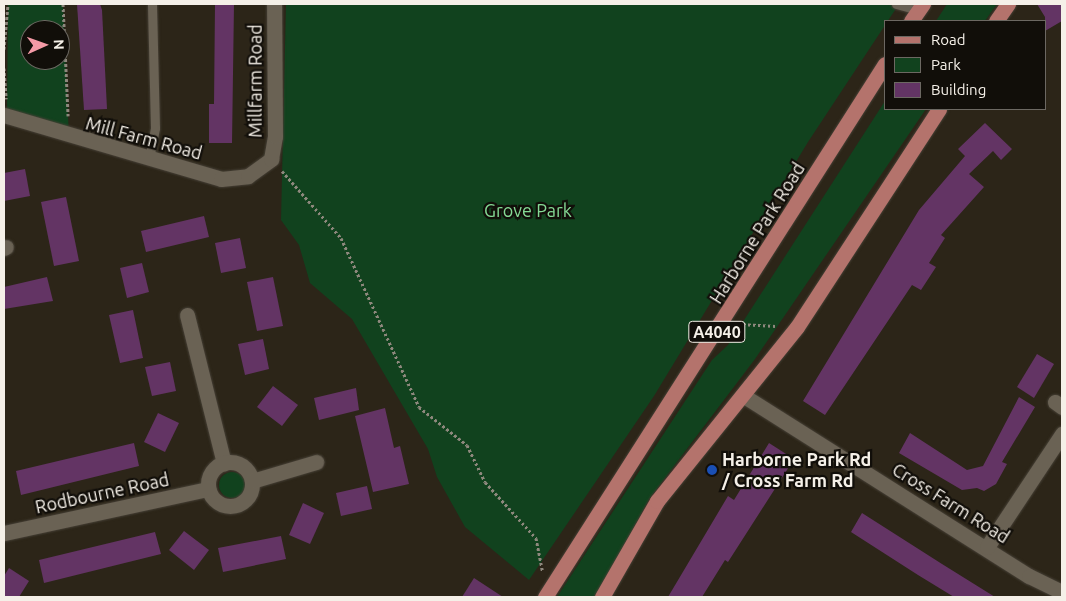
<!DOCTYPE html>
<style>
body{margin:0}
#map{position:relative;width:1066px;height:601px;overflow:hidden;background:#2c2518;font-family:Ubuntu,sans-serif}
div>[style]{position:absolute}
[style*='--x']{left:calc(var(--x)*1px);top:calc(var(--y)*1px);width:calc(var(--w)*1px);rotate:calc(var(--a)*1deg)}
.green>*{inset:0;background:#11421e}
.round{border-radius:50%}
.building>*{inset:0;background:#633464}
.path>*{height:3px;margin-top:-1.5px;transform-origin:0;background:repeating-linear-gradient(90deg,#8e887d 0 2.5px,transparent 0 5px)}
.roads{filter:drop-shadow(0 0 1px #464036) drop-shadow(0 0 1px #464036)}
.lane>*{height:9px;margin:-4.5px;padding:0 4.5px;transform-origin:4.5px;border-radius:4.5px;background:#6a6254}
.street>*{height:15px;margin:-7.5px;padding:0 7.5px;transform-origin:7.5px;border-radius:7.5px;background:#6a6254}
.street>.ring{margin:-7.5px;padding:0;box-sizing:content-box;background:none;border:15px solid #6a6254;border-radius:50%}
.primary>*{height:15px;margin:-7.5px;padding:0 7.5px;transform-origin:7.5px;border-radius:7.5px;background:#b4736c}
.dots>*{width:14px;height:14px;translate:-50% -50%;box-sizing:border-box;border:2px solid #110e09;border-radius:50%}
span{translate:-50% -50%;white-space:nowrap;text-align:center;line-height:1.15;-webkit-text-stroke:4.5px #110e09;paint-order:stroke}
.shield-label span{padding:1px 4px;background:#110e09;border:1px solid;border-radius:4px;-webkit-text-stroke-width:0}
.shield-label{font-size:16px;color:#f5f0e8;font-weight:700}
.street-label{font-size:18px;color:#f5f0e8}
.park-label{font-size:18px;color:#85da95}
.poi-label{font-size:18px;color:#f5f0e8;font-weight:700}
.left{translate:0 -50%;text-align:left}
.frame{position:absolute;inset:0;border:5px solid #f5f0e8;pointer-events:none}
.legend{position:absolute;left:884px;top:20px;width:162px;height:90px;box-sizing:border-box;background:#110e09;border:1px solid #6c6862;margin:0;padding:6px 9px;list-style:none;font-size:15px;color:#f5f0e8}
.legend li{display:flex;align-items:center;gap:10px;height:25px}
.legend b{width:25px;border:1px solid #6c6862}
.north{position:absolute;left:20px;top:20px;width:50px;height:50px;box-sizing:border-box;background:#110e09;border:1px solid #6c6862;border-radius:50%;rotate:88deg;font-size:14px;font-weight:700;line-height:20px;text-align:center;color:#f5f0e8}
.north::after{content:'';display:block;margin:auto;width:18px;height:22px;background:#f49aa6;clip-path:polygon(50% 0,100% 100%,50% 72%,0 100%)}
</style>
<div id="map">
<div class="green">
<i style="clip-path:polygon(evenodd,8px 4px,63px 4px,69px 137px,7px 116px,8px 4px,30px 30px,60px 30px,60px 60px,30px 60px,30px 30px)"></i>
<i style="clip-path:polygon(286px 4px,899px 4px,808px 142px,654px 396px,529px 580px,465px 527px,437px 477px,428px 449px,352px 319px,310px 283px,299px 245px,281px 220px)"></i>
<i style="clip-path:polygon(947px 4px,997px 4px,985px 21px,936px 21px)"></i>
<i style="clip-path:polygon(885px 101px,885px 109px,926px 109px,755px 359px,649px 499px,596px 597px,557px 597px,712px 360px,728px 345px)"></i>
<i class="round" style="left:219px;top:472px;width:26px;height:26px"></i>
</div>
<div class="building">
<i style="clip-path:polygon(77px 4px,100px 4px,102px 10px,107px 109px,84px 110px)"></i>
<i style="clip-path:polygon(215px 4px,234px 4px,232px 143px,209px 143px,209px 104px,214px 104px)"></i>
<i style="clip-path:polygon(1037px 4px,1062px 4px,1062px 21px,1045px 31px,1045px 17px)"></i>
<i style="clip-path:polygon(985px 123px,1012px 149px,1001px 160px,993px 151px,969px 174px,984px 187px,941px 235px,945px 238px,929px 263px,936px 267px,921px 290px,912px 285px,825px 415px,803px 401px,919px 210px,965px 156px,958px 149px)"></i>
<i style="clip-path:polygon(25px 169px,30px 196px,4px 201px,4px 173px)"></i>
<i style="clip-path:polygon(66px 197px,79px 261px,54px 266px,41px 202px)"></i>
<i style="clip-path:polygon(204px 216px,209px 237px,146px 252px,141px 231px)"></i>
<i style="clip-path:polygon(240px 238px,246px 268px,221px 273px,215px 243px)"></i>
<i style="clip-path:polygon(142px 263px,149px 292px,127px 298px,120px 268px)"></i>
<i style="clip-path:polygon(47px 277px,53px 301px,4px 309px,4px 287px)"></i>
<i style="clip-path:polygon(273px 277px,283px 326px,257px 331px,247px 282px)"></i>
<i style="clip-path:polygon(133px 310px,143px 358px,120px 363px,109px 315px)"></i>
<i style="clip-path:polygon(263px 339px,269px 369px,245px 375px,238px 344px)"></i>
<i style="clip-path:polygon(1037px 354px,1054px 364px,1034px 398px,1017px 387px)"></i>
<i style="clip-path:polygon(170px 362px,176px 391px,152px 396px,145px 367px)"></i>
<i style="clip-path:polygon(273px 386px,298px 405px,282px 426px,257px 407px)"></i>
<i style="clip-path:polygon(356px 388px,359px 410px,319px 420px,314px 398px)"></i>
<i style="clip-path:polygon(1019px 397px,1035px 407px,1002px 462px,1007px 464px,996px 484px,984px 491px,977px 488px,962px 490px,899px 453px,910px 433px,967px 470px,983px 466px)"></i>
<i style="clip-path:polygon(385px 408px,394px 448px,400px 446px,409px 484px,373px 492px,355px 416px)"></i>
<i style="clip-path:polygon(158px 413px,179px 423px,165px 452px,144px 442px)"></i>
<i style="clip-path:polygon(134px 443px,139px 466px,21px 495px,16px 471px)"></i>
<i style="clip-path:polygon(769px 443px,794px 459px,728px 562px,725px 560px,702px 597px,668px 597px,728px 496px,734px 500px)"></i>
<i style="clip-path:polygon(367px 486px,372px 509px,341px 516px,336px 493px)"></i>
<i style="clip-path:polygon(303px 503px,324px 513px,310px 544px,289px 535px)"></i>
<i style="clip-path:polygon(862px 513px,942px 564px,995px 597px,954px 597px,918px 575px,851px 532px)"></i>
<i style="clip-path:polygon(184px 531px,209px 550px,194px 570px,169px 550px)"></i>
<i style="clip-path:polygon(155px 532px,161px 554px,44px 583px,39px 560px)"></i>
<i style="clip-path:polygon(281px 536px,286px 559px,223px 572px,218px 548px)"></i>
<i style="clip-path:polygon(9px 568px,29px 581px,19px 597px,4px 597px,4px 576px)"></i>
<i style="clip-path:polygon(474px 578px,503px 597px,462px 597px)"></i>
</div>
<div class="path">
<i style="--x:63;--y:4;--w:112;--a:87.4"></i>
<i style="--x:4;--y:49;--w:45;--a:-84.9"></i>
<i style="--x:4;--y:68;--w:31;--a:86"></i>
<i style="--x:282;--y:171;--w:89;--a:48.6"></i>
<i style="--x:341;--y:238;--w:186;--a:65.2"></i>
<i style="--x:419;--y:407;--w:61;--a:38.4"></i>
<i style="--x:467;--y:445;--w:41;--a:64.1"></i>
<i style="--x:485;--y:482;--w:76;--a:47.7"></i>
<i style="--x:536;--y:538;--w:33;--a:79"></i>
<i style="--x:738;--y:324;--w:38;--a:3"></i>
</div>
<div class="roads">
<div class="lane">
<i style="--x:896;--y:4;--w:24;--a:15"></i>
<i style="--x:149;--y:159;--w:32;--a:-79"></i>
<i style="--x:155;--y:128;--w:124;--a:-91.4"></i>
</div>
<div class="street">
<i style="--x:4;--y:115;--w:226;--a:16.4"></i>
<i style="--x:221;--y:179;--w:27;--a:-6"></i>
<i style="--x:248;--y:176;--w:29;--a:-36"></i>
<i style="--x:271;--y:159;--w:23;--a:-80"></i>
<i style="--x:275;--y:136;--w:132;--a:-90.4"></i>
<i style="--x:4;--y:248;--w:2;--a:-27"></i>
<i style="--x:187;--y:315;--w:153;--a:76"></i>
<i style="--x:744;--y:396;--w:337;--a:32.3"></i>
<i style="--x:1029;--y:576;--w:37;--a:26"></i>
<i style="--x:1055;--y:402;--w:9;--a:36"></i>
<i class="ring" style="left:208px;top:462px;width:29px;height:29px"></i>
<i style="--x:252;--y:481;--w:67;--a:-16.5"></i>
<i style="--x:4;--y:533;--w:209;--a:-12.2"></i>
<i style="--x:987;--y:547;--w:136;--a:-56.4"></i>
</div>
<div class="primary">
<i style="--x:911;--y:21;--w:21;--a:-55"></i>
<i style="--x:996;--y:21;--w:21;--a:-55"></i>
<i style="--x:545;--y:597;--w:632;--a:-57.47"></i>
<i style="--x:602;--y:597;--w:111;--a:-60.2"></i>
<i style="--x:657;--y:501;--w:223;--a:-51.2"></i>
<i style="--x:797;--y:327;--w:260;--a:-56.9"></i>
</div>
</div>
<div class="dots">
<i style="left:712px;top:470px;background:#1a4fb4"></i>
</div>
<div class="shield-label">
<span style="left:717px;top:332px">A4040</span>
</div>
<div class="street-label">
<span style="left:255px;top:81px;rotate:-90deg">Millfarm Road</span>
<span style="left:144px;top:138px;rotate:15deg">Mill Farm Road</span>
<span style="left:757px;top:233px;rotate:-58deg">Harborne Park Road</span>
<span style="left:102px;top:493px;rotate:-12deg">Rodbourne Road</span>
<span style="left:951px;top:503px;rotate:32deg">Cross Farm Road</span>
</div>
<div class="park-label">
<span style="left:528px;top:210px">Grove Park</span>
</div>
<div class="poi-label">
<span class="left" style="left:722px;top:470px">Harborne Park Rd<br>/ Cross Farm Rd</span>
</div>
<div class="frame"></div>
<ul class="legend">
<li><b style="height:6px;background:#b4736c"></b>Road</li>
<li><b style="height:14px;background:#11421e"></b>Park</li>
<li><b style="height:14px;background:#633464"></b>Building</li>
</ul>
<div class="north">N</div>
</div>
